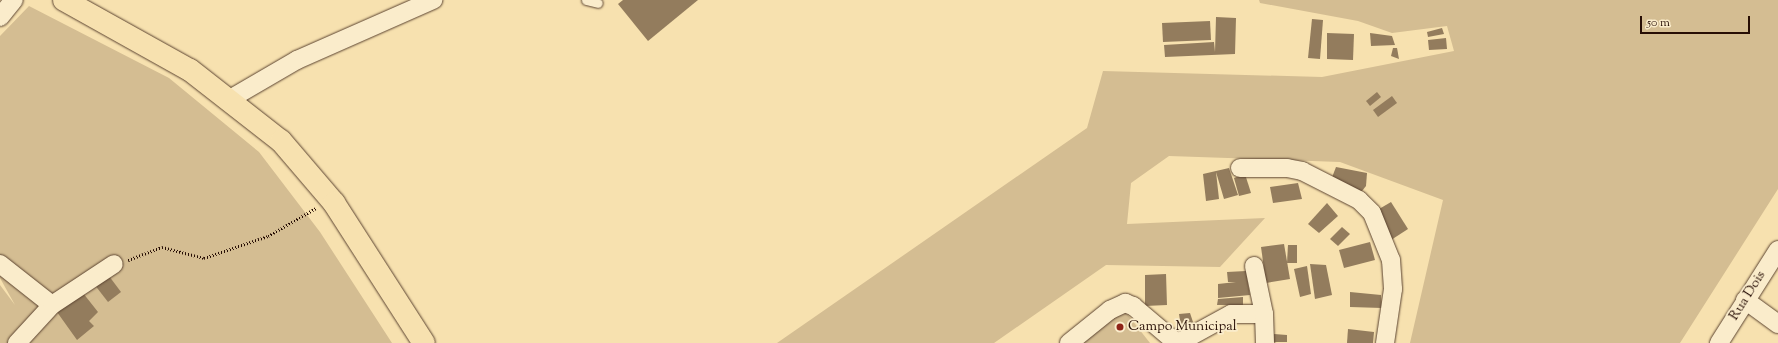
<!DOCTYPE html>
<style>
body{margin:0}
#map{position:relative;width:1778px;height:343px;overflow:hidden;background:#f7e1af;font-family:"Sorts Mill Goudy",serif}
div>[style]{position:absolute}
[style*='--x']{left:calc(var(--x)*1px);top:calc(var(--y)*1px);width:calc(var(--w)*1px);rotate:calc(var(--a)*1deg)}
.green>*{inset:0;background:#d4bd92}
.building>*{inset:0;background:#937c5d}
.path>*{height:2.5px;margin-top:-1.25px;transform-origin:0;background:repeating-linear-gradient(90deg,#270e05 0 1px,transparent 0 3px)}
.roads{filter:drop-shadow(0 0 1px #5b4330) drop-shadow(0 0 1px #5b4330)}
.lane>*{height:9px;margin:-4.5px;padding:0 4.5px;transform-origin:4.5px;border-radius:4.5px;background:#faeccb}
.street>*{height:18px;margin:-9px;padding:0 9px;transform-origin:9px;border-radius:9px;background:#faeccb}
.primary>*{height:22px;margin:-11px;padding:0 11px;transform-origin:11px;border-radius:11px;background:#f7e1af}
.dots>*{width:11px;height:11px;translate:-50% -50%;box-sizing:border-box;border:2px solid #faeccb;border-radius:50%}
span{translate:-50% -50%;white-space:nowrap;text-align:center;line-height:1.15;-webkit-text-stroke:3.5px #faeccb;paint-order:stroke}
.street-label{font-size:14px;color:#270e05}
.poi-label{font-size:14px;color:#270e05}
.left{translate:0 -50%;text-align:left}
.scale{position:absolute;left:1640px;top:16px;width:110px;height:18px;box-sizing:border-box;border:2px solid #270e05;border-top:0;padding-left:5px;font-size:12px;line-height:14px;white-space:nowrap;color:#270e05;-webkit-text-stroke:3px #faeccb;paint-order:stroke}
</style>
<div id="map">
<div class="green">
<i style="clip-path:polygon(1259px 0,1778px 0,1778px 189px,1680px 343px,1410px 343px,1443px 200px,1340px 162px,1169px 156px,1131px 183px,1127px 224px,1265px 218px,1220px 267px,1106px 265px,994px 343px,777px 343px,1087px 128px,1103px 71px,1322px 77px,1454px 51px,1447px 26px,1392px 33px,1358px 21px,1260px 3px)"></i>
<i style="clip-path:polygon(29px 6px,169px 78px,259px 152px,320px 232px,392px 343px,0 343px,0 285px,15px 305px,0 278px,0 36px)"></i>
<i style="clip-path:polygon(1124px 310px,1150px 343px,1083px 343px)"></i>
</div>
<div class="building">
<i style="clip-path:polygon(623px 0,698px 0,648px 41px,618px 4px)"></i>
<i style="clip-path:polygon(1216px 17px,1236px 18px,1235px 54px,1165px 57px,1164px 45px,1214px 42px,1215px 52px)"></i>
<i style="clip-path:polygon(1312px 19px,1323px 20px,1320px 59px,1308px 58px)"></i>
<i style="clip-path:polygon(1210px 21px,1211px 40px,1163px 42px,1162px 23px)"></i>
<i style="clip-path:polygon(1442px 28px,1444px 34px,1428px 37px,1427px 32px)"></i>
<i style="clip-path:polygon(1327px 33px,1354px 34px,1353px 60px,1327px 59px)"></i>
<i style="clip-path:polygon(1370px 33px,1392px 36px,1395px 45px,1371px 46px)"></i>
<i style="clip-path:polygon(1446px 38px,1447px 49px,1429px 50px,1428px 40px)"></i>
<i style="clip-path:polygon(1393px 48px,1397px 48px,1399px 59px,1391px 56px)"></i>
<i style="clip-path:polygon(1377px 92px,1381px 97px,1370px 106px,1366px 101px)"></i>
<i style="clip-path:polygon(1392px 96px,1397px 103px,1378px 117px,1373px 110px)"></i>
<i style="clip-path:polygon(1336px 167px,1367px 173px,1366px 186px,1358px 196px,1331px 180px)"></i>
<i style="clip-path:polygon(1229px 168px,1238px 195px,1224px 199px,1216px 172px,1219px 199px,1206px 201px,1203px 174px)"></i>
<i style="clip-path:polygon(1245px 174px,1251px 193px,1239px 196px,1234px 178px)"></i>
<i style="clip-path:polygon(1298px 183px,1302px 199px,1273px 203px,1270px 187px)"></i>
<i style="clip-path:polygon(1391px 202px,1408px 229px,1391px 240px,1374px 212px)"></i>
<i style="clip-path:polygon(1327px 203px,1338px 216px,1319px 233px,1308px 224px)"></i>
<i style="clip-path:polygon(1342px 227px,1350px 234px,1338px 246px,1330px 239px)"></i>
<i style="clip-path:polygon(1370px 242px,1375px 260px,1344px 268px,1339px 250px)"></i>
<i style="clip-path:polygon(1284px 244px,1290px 279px,1266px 283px,1261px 247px)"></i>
<i style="clip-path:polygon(1288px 245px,1297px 245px,1297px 263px,1287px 263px)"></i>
<i style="clip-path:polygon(1310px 264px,1326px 265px,1332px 295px,1315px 299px)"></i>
<i style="clip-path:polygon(1307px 266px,1311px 294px,1300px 297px,1294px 269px)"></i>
<i style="clip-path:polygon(1246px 271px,1250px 295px,1218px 298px,1218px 284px,1236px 282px,1228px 282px,1227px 272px)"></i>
<i style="clip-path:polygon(1166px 274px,1167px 305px,1145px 306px,1145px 275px)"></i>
<i style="clip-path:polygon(109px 276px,121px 292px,108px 302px,94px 284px)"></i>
<i style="clip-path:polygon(1350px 292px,1381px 295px,1382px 308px,1350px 307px)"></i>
<i style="clip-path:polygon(83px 293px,98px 312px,89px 321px,94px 326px,77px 340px,57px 312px)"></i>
<i style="clip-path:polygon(1243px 297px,1243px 305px,1217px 305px,1218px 299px)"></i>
<i style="clip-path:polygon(1190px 313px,1194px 325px,1181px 327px,1179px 314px)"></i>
<i style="clip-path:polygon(1348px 329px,1374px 332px,1373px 343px,1347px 343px)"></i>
<i style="clip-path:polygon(1274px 334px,1287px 335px,1287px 342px,1274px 342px)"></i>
</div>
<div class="path">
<i style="--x:128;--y:260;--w:36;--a:-21"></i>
<i style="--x:162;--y:247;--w:43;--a:14.7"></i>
<i style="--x:204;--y:258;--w:68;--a:-19"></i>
<i style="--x:268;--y:236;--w:56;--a:-30.3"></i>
</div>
<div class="roads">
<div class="lane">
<i style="--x:586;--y:0;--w:12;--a:14"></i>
</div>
<div class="street">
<i style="--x:0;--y:17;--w:22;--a:-51"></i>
<i style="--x:230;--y:99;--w:78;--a:-30.2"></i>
<i style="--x:297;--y:60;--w:149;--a:-23.8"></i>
<i style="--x:1240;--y:168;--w:47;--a:0"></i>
<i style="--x:1287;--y:168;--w:15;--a:11"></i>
<i style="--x:1302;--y:171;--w:64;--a:27"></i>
<i style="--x:1359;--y:200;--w:18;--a:45"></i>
<i style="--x:1372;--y:213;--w:51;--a:68"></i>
<i style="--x:1391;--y:260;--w:29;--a:86"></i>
<i style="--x:1393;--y:289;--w:55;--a:98.4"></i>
<i style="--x:0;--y:264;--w:66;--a:38.3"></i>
<i style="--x:52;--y:305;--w:52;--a:132.6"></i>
<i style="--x:1254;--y:266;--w:49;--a:78.2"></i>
<i style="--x:1745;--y:300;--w:41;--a:36"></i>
<i style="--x:52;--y:305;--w:74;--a:-33.5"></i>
<i style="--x:1069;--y:343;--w:53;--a:-38.8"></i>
<i style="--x:1110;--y:310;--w:17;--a:-25"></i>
<i style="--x:1125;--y:303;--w:9;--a:21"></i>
<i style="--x:1133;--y:306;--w:52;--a:40.4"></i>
<i style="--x:1173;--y:340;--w:7;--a:16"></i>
<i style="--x:1180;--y:342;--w:58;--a:-28.8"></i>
<i style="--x:1231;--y:314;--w:33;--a:0"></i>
<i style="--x:1264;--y:314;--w:29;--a:88"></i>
<i style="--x:1719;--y:343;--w:110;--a:-57.6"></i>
</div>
<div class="primary">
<i style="--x:64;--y:0;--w:144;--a:29.1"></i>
<i style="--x:190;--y:70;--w:115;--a:38"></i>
<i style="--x:281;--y:141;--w:82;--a:49.5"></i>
<i style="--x:334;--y:203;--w:166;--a:57.3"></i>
</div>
</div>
<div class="dots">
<i style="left:1120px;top:327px;background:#8f2418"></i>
</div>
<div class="street-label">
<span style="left:1748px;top:296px;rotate:-58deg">Rua Dois</span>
</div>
<div class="poi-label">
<span class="left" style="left:1128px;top:327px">Campo Municipal</span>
</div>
<div class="scale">50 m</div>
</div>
